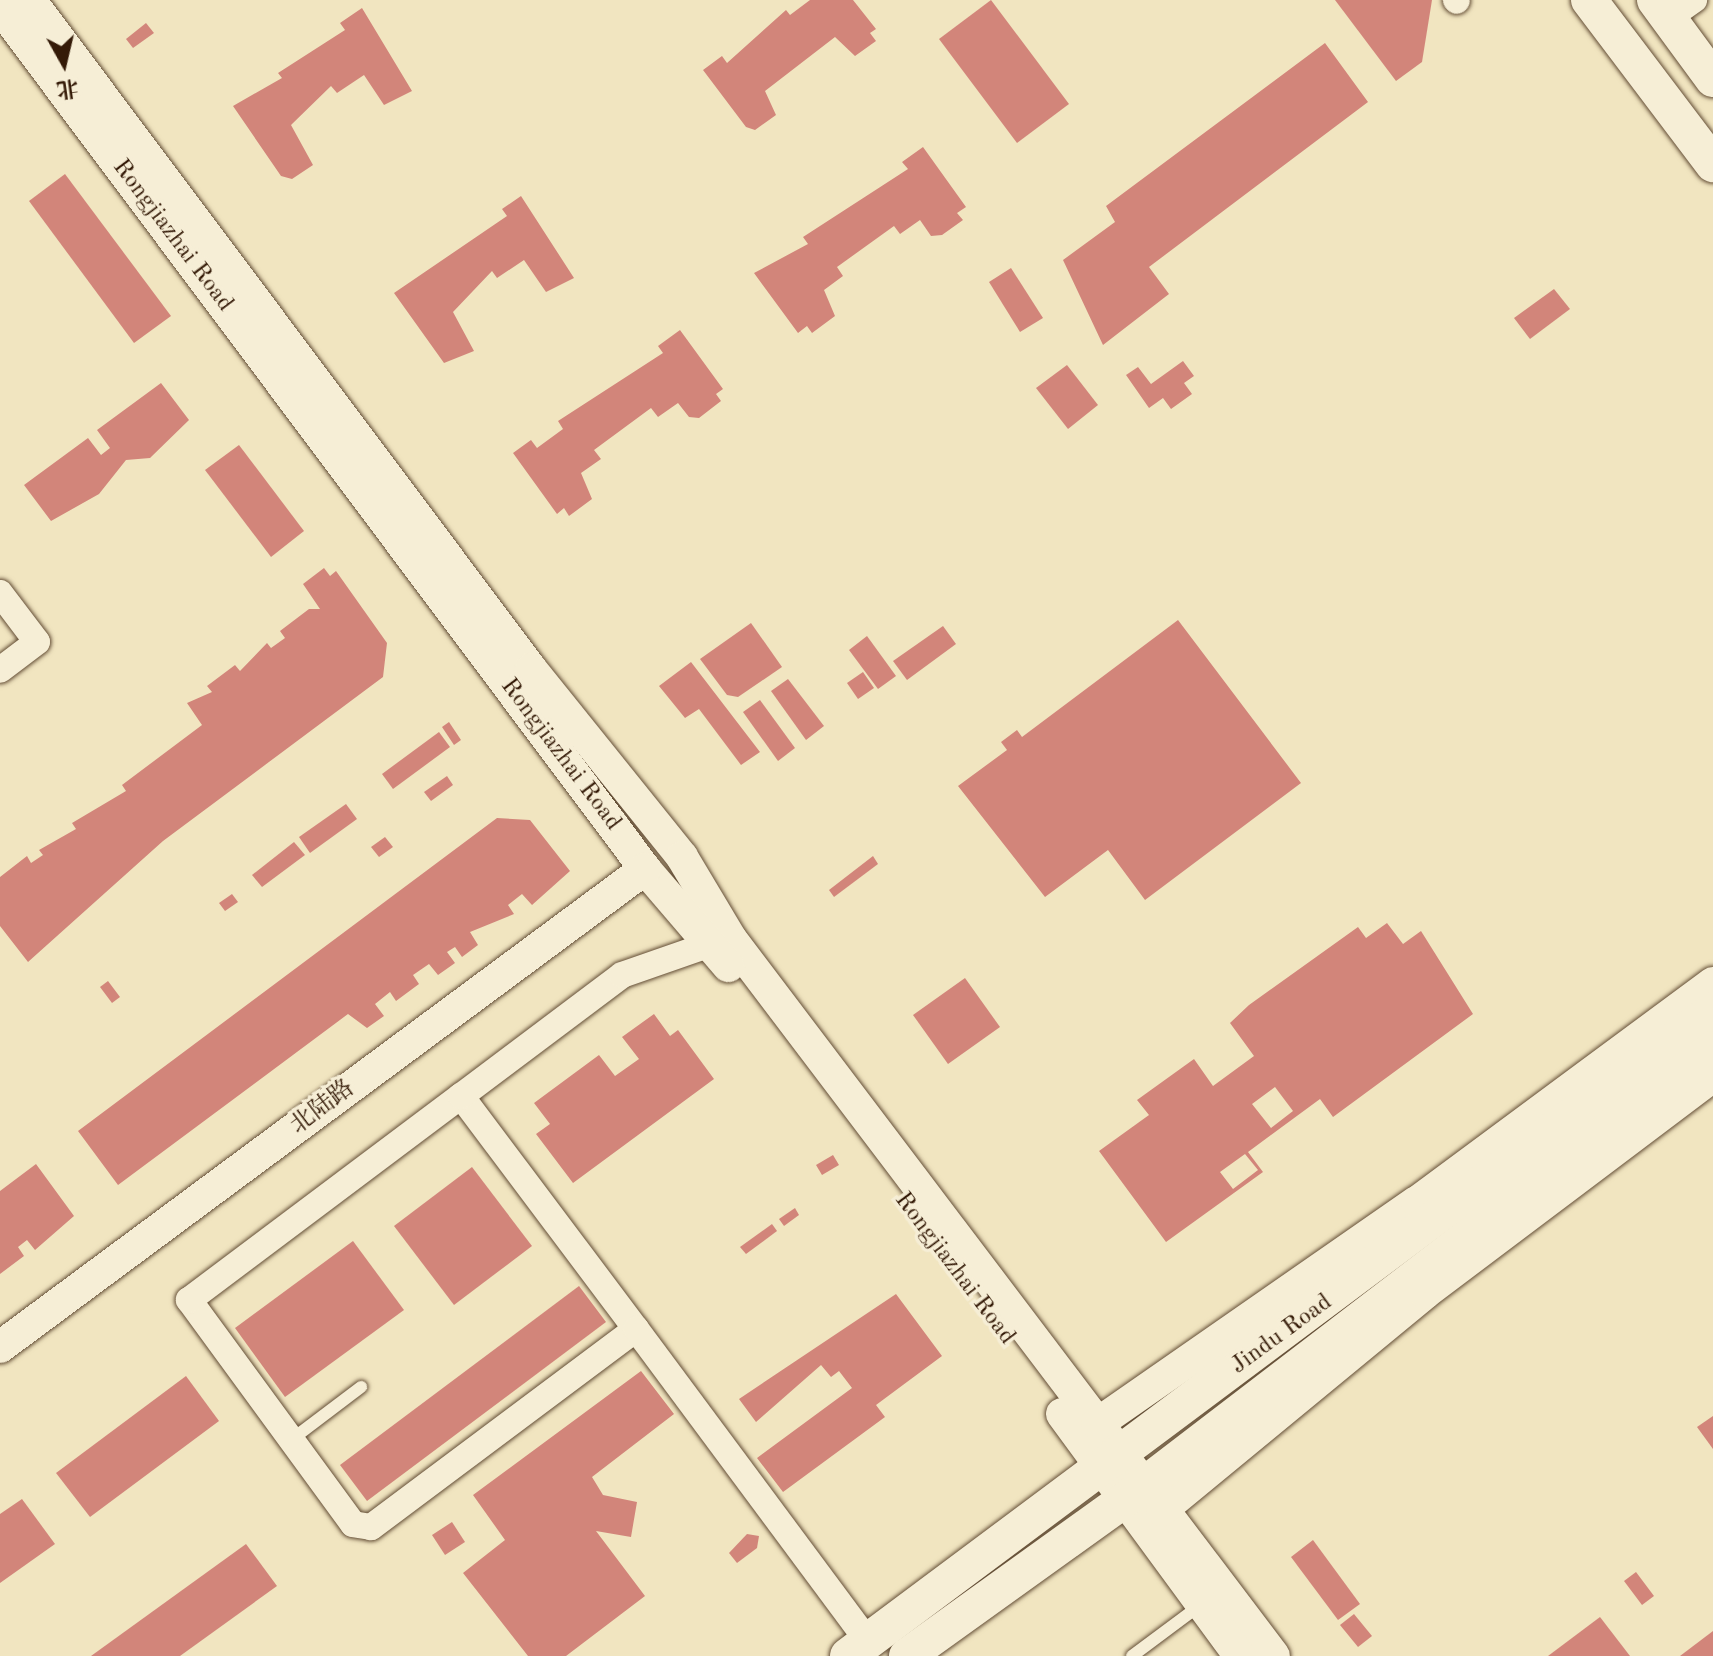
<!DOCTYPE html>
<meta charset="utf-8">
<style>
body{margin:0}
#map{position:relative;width:1713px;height:1656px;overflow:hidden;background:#f1e5c0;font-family:"Old Standard TT","Noto Serif SC",serif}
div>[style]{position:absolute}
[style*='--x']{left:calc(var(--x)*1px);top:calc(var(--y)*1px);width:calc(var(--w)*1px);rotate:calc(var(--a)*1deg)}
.building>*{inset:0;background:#d2857a}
.roads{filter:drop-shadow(0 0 2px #634d35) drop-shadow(0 0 2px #634d35)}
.service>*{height:12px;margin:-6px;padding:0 6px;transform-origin:6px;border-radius:6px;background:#f6eed6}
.minor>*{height:26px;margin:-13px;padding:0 13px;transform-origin:13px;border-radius:13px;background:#f6eed6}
.tertiary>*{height:32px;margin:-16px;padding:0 16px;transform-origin:16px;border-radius:16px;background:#f6eed6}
.secondary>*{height:36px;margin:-18px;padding:0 18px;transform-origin:18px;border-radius:18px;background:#f6eed6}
span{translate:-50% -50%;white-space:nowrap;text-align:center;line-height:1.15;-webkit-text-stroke:7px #f6eed6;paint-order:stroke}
.street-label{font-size:24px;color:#341a07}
.north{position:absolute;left:24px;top:24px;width:80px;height:80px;-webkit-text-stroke:6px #f6eed6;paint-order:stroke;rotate:172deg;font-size:22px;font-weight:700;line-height:32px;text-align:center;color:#341a07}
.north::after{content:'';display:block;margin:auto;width:28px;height:36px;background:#341a07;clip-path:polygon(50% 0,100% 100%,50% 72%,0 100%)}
</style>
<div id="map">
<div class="building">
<i style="clip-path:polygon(810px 0,853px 0,876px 29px,870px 33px,876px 41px,855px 56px,835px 37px,765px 91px,776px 115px,755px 130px,746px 127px,703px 70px,722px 56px,727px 63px,786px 10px,790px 15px)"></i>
<i style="clip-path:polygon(991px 0,1069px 104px,1017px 143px,939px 39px)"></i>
<i style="clip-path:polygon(1335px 0,1432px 0,1422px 62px,1396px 81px)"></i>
<i style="clip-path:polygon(362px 8px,412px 91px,384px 105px,364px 75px,337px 93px,331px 86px,291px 125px,313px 165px,292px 179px,281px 176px,233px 106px,282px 78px,278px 73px,345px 30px,340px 23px)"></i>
<i style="clip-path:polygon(146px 23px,154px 33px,133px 48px,126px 39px)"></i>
<i style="clip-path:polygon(1325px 43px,1368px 102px,1149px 267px,1169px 294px,1103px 345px,1063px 260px,1115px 222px,1106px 206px)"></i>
<i style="clip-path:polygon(923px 147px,966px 207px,957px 213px,963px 220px,942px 235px,931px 236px,920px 220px,900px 234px,894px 226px,837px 267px,843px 276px,824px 290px,835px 316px,812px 333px,807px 326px,798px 333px,754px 273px,808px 244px,803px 237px,908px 169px,902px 162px)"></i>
<i style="clip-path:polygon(65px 174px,171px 316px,134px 343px,29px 201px)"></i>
<i style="clip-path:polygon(521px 196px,574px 278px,546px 292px,524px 260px,497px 278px,492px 271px,453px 312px,474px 351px,444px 363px,394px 293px,507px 216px,502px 209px)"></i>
<i style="clip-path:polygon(1011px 268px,1043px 318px,1020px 332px,989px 282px)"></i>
<i style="clip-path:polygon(1554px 289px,1570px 309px,1530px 339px,1514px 318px)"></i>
<i style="clip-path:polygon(680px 330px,723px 389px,716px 394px,721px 401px,699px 418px,689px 417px,678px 403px,658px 417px,651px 408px,594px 450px,601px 459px,581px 473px,592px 499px,569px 516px,564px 508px,557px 514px,513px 453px,531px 440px,537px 448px,563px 429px,558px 421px,663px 353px,658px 346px)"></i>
<i style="clip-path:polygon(1183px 361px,1194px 376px,1184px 383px,1192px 394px,1171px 409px,1163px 398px,1149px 408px,1126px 375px,1138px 367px,1151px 384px)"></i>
<i style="clip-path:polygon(1067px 365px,1098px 405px,1068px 429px,1036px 388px)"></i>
<i style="clip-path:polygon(161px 383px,189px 420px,150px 458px,126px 460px,99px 494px,51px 521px,24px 485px,88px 438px,101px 455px,110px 448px,97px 430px)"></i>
<i style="clip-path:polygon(239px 445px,304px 531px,271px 557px,205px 470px)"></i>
<i style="clip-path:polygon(324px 568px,330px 576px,336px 571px,387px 643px,383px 677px,163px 841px,28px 962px,0 926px,0 877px,27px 856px,31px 863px,43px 855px,39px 850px,76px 829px,72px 823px,126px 791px,122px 785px,202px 725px,187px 703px,212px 692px,207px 686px,235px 665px,240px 671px,267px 643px,271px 648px,285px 638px,280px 631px,309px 609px,320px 609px,303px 584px)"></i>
<i style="clip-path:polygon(1178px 620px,1301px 783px,1145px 900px,1108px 850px,1045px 897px,958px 786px,1007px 750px,1001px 742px,1017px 730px,1022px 737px)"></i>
<i style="clip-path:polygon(751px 623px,782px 667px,738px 697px,727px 695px,700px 659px)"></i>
<i style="clip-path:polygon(943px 626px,956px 644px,907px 680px,893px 661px)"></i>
<i style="clip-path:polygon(867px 636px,896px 676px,878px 689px,849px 650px)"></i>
<i style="clip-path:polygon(691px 662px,760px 752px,741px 765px,699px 709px,685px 718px,659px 686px)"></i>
<i style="clip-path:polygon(863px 672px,874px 688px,858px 699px,847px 683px)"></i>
<i style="clip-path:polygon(788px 679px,824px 726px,806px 740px,771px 691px)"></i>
<i style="clip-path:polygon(760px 700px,795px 748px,778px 761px,743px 712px)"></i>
<i style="clip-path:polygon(449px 722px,461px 740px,454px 745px,442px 727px)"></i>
<i style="clip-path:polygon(439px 732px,450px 747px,393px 789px,382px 774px)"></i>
<i style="clip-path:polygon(447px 776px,453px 785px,431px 801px,424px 792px)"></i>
<i style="clip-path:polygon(346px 804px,357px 819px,310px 853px,299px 837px)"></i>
<i style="clip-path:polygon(497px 818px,530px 820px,570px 871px,532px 905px,522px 894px,508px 905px,514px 914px,470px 932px,478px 945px,462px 957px,455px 947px,447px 952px,455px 963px,438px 975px,429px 964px,413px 975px,419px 984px,396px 1001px,390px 992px,375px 1004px,384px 1016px,367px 1028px,348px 1014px,118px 1185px,78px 1131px)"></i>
<i style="clip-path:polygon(385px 837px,393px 847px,379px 857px,371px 847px)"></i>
<i style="clip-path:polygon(294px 842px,305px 855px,262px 887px,252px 875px)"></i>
<i style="clip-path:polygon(873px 856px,878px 864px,834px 897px,829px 890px)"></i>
<i style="clip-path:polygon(232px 894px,238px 902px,225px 911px,219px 903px)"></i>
<i style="clip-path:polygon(evenodd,1387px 923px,1403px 944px,1421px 931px,1473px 1014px,1333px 1117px,1320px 1099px,1248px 1152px,1263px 1172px,1166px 1242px,1099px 1151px,1149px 1115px,1137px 1100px,1194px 1059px,1213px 1086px,1254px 1056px,1230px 1023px,1249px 1005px,1358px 927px,1366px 938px,1387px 923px,1275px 1087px,1293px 1111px,1271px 1128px,1252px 1104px,1275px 1087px,1387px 923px,1245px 1154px,1258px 1170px,1233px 1189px,1220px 1172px,1245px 1154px)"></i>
<i style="clip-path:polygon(965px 978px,1000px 1027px,948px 1064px,913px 1015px)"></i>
<i style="clip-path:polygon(108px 981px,120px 997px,112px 1003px,100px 987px)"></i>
<i style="clip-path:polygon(654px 1014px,670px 1036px,678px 1030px,714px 1079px,573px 1183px,536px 1134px,550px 1124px,534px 1103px,599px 1055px,615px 1076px,639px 1059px,622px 1037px)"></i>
<i style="clip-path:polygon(833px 1155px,839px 1165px,822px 1175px,816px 1165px)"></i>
<i style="clip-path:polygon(36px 1164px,74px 1216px,35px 1250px,27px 1240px,18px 1247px,24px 1256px,0 1274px,0 1191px)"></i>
<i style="clip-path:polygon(472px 1167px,532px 1246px,454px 1305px,394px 1226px)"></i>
<i style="clip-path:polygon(795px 1208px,799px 1215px,784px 1226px,779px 1219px)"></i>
<i style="clip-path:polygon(772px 1224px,777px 1231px,746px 1254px,740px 1247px)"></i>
<i style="clip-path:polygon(353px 1241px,404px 1310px,285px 1397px,235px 1328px)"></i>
<i style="clip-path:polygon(579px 1286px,606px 1322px,367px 1501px,340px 1465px)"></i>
<i style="clip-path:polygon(896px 1294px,942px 1356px,876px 1405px,885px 1417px,783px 1492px,757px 1458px,852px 1388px,839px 1371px,831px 1377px,821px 1365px,756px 1422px,739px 1399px)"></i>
<i style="clip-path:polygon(641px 1371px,674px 1414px,592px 1477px,603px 1495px,637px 1502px,631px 1537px,596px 1531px,645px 1596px,566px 1656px,528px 1656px,463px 1573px,505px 1540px,473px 1495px)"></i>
<i style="clip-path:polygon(186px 1376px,219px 1421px,90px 1517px,56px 1473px)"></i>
<i style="clip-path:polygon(1713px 1416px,1713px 1449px,1697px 1427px)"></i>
<i style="clip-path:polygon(22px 1499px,55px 1544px,0 1583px,0 1514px)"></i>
<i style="clip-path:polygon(452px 1522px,465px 1542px,445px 1555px,432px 1535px)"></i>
<i style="clip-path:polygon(747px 1534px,759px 1536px,757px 1548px,737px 1563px,729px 1553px)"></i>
<i style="clip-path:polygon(1313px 1540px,1360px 1604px,1338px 1620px,1291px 1557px)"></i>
<i style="clip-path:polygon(246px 1544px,277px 1586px,180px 1656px,91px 1656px)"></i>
<i style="clip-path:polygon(1636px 1572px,1654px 1596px,1642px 1605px,1624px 1581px)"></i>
<i style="clip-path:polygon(1354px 1614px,1372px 1636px,1358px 1647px,1340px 1625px)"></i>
<i style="clip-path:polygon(1600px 1617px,1630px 1656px,1548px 1656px)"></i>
<i style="clip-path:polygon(1713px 1631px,1713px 1656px,1680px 1656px)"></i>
</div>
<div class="roads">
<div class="service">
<i style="--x:291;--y:1440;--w:88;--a:-37.1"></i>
<i style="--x:1132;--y:1656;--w:84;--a:-36.7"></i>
</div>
<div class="minor">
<i style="--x:1456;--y:0;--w:1;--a:45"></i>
<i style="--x:1668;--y:18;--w:32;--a:-35"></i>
<i style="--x:0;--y:593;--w:61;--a:52.9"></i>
<i style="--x:37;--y:642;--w:46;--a:142.9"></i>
<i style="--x:461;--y:1096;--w:291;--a:53.1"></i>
<i style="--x:636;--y:1329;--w:331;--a:143.2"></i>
<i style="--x:371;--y:1527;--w:18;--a:-171"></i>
<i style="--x:353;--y:1524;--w:278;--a:-126.2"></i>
<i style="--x:189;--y:1300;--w:340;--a:-36.9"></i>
<i style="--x:461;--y:1096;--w:201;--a:-36.9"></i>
<i style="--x:622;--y:975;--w:94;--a:-19.2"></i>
<i style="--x:636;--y:1329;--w:389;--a:53.4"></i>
</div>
<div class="tertiary">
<i style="--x:30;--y:0;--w:836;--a:53.17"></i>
<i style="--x:531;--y:669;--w:241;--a:51.2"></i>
<i style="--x:682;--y:857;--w:96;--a:59.1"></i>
<i style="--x:731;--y:939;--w:899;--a:52.86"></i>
<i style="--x:0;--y:7;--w:1077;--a:53.19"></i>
<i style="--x:645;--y:869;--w:128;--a:49.4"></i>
<i style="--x:0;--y:1347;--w:803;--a:-36.54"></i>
<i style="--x:1062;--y:1414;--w:300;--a:53.7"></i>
<i style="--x:1097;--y:1424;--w:389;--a:-34.8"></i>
<i style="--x:1417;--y:1202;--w:368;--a:-36.5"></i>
<i style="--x:1162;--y:1510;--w:341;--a:-39.5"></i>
<i style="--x:1425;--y:1293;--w:361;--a:-37"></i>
</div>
<div class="secondary">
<i style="--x:1589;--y:0;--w:206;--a:52.9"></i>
<i style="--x:1655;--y:0;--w:98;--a:53.7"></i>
<i style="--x:848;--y:1656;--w:1080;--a:-36.75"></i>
<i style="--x:907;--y:1656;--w:271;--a:-35.7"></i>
<i style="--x:1127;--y:1498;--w:738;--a:-37.46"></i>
</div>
</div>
<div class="street-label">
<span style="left:172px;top:236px;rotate:53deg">Rongjiazhai Road</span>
<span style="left:560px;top:755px;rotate:53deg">Rongjiazhai Road</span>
<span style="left:323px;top:1108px;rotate:-37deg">北陆路</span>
<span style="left:954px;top:1269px;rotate:53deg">Rongjiazhai Road</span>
<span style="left:1282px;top:1335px;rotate:-36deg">Jindu Road</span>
</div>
<div class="north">北</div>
</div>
